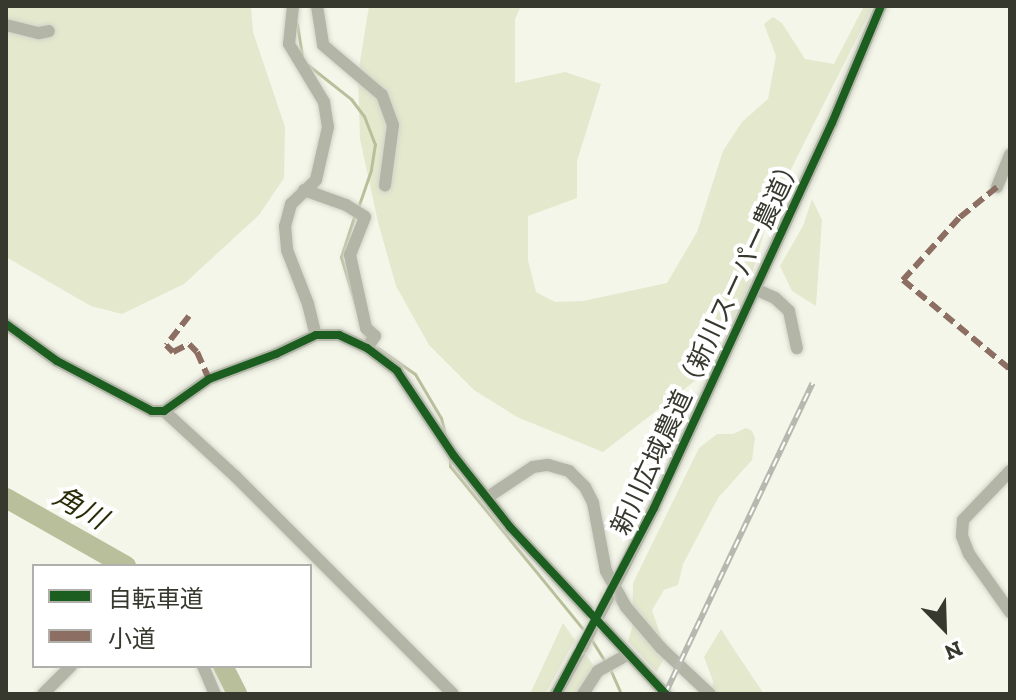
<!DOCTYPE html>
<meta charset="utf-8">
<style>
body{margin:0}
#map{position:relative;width:1016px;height:700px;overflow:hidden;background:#f4f6e9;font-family:"Zilla Slab","Noto Sans JP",serif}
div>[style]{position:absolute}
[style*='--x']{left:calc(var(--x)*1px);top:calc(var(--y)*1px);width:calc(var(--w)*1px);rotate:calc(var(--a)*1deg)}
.green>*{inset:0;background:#e4e8cd}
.stream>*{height:3px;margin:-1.5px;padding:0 1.5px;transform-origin:1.5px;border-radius:1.5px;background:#babf9b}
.river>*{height:20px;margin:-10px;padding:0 10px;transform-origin:10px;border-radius:10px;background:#babf9b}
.roads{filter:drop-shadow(0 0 2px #d1d3c8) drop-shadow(0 0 2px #d1d3c8)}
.minor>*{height:12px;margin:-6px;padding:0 6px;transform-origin:6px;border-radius:6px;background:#b3b5a7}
.rail>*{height:6px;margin-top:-3px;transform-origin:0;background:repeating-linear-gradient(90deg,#fff 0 9px,#b8b9ae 0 18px);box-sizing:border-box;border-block:2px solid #b8b9ae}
.bridges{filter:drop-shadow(0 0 2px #d1d3c8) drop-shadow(0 0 2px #d1d3c8)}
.minor-bridge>*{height:12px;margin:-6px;padding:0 6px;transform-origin:6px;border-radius:6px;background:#b3b5a7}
.quiet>*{height:6px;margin-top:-3px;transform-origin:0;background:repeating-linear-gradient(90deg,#8d6e63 0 12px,transparent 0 18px)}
.cycleway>*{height:8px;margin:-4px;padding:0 4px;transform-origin:4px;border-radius:4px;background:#1b5e20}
span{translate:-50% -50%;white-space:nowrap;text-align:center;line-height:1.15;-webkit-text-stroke:8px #fff;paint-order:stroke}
.street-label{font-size:26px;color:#37392f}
.water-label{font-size:28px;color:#292c07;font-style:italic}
.frame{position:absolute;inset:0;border:8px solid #37392f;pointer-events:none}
.legend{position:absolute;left:32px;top:564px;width:280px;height:104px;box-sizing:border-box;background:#fff;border:2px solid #afb0ac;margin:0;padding:10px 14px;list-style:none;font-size:24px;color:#37392f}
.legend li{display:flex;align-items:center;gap:16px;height:40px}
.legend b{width:40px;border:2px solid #afb0ac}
.north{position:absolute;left:904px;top:588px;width:80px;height:80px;-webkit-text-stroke:6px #fff;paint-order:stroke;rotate:157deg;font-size:22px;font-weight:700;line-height:32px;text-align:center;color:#37392f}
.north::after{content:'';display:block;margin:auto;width:28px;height:36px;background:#37392f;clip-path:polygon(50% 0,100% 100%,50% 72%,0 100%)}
</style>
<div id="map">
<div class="green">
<i style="clip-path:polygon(6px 6px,251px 6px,253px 32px,285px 127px,284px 178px,259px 215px,184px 284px,122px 314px,91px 306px,6px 257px)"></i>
<i style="clip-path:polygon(369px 6px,521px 6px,515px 19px,515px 83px,565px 72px,601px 84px,577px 161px,577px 198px,528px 216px,528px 260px,536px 292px,555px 302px,583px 301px,667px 283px,697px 232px,723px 151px,742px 122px,768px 99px,776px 56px,764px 24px,773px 17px,782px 23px,805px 59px,834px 64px,864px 6px,873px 6px,771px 209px,746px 294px,705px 373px,603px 452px,517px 417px,474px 390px,429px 345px,396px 286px,378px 222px,360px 139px,358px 74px)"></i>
<i style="clip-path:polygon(812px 199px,822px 220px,816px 306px,792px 291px,780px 266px,803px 226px)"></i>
<i style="clip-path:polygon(746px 428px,752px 431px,755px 438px,752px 460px,718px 498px,683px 564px,678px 585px,664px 590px,652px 610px,661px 637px,671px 648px,656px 672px,628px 641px,632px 628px,633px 583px,699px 448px,717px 434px,733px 434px)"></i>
<i style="clip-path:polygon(563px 623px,575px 640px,545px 694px,530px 694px)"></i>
<i style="clip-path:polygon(721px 629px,733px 648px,764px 694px,712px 694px,713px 681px,704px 657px)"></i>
<i style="clip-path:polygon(585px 653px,595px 668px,578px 694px,562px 694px)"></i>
</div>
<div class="stream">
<i style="--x:297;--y:24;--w:31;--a:81"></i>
<i style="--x:308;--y:65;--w:55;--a:38.3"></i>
<i style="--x:351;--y:99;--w:21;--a:53"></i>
<i style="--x:364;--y:116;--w:30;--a:69"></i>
<i style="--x:375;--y:144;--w:26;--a:99"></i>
<i style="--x:371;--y:170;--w:39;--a:109"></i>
<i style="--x:355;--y:214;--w:45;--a:108"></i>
<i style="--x:341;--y:257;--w:87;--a:73.2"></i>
<i style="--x:372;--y:344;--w:52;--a:34.9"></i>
<i style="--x:415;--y:374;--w:51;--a:59.4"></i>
<i style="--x:441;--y:418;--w:16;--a:76"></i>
<i style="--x:450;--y:457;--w:9;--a:90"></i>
<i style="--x:450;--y:466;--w:215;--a:50.8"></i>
<i style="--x:591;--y:639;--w:28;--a:58"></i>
<i style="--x:610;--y:669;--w:27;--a:66"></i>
</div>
<div class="river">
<i style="--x:6;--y:498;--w:138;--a:29.5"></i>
<i style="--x:223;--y:666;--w:31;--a:63"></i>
</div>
<div class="roads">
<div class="minor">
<i style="--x:293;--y:6;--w:38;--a:96"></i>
<i style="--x:289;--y:44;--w:68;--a:58.9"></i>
<i style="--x:324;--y:102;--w:25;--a:81"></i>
<i style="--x:328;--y:127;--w:54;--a:102.8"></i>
<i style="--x:316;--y:180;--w:35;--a:136"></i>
<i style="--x:291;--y:204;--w:23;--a:105"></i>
<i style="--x:285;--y:226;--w:24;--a:85"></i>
<i style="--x:287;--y:250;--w:58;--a:68.7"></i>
<i style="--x:308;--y:304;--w:32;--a:76"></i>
<i style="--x:317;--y:6;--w:39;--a:81"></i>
<i style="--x:323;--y:45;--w:77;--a:40.3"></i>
<i style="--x:382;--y:95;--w:32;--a:70"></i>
<i style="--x:393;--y:125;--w:61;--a:97.6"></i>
<i style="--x:6;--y:25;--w:34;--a:14"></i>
<i style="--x:39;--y:33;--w:10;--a:-11"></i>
<i style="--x:997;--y:187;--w:35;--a:-68"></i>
<i style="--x:304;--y:190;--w:45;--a:19.7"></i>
<i style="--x:346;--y:205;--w:22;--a:32"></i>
<i style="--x:365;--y:217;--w:41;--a:111.5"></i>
<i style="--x:350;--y:255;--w:75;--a:77.6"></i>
<i style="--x:366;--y:328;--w:12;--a:42"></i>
<i style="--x:375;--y:336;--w:14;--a:124"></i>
<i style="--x:755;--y:289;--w:22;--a:24"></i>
<i style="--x:775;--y:298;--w:19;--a:43"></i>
<i style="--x:789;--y:311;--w:38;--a:78"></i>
<i style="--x:6;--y:324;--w:63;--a:36"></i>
<i style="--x:57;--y:361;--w:107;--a:27.8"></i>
<i style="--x:152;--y:411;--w:12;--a:0"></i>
<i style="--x:164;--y:411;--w:55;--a:-35.4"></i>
<i style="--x:209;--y:379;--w:72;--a:-20.5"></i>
<i style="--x:276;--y:354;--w:44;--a:-25.4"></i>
<i style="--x:316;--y:335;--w:23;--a:0"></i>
<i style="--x:339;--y:335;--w:31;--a:25"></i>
<i style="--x:367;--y:348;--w:38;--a:37"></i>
<i style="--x:397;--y:371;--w:102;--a:56.2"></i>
<i style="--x:454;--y:456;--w:90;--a:51.7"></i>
<i style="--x:510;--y:527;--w:229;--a:47"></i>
<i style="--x:164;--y:411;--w:96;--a:42.5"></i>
<i style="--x:235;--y:476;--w:308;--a:45"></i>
<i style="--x:1010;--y:471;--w:68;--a:133.8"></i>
<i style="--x:963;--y:520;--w:16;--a:94"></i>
<i style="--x:962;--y:536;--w:19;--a:69"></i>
<i style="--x:969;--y:554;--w:71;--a:54.7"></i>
<i style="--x:488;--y:497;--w:54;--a:-33.7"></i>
<i style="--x:533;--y:467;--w:15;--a:-8"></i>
<i style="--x:548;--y:465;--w:22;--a:16"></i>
<i style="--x:569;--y:471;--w:23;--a:45"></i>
<i style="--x:585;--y:487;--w:18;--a:63"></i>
<i style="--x:593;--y:503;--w:69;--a:79.2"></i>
<i style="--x:606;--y:571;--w:41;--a:60.9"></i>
<i style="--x:626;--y:607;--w:54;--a:49.5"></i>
<i style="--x:661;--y:648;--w:67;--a:43.2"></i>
<i style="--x:608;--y:598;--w:101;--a:-62.9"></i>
<i style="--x:654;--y:508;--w:424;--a:-65.2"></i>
<i style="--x:832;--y:123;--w:127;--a:-67.3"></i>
<i style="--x:203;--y:666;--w:30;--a:67"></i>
<i style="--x:43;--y:694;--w:40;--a:-45"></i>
<i style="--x:556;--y:694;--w:54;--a:-61"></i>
<i style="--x:583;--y:694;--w:27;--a:-57"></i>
<i style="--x:598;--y:671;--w:33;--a:-29"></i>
</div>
</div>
<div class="rail">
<i style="--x:665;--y:694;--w:344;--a:-64.6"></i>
</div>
<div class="bridges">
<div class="minor-bridge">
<i style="--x:582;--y:647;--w:55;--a:-62"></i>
</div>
</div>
<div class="quiet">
<i style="--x:997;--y:187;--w:49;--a:140.8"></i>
<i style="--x:959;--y:218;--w:84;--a:132.1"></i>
<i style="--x:903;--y:280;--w:139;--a:39.8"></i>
<i style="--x:189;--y:316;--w:37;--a:128"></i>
<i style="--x:166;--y:345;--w:10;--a:45"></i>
<i style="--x:173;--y:352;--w:18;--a:-27"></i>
<i style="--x:189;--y:344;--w:11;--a:45"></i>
<i style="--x:197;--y:352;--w:30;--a:66"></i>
</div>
<div class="cycleway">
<i style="--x:6;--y:324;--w:63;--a:36"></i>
<i style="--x:57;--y:361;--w:107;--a:27.8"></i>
<i style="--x:152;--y:411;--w:12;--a:0"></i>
<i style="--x:164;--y:411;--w:55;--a:-35.4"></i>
<i style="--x:209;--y:379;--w:72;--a:-20.5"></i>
<i style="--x:276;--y:354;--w:44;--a:-25.4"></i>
<i style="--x:316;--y:335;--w:23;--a:0"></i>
<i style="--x:339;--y:335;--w:31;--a:25"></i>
<i style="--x:367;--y:348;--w:38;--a:37"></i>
<i style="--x:397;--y:371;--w:102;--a:56.2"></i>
<i style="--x:454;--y:456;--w:90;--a:51.7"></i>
<i style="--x:510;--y:527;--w:229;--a:47"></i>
<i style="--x:556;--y:694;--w:210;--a:-62.2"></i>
<i style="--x:654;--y:508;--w:424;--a:-65.2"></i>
<i style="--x:832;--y:123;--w:127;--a:-67.3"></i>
</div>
<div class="street-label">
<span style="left:707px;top:345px;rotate:-65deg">新川広域農道（新川スーパー農道）</span>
</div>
<div class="water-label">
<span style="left:80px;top:508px;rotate:30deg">角川</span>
</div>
<div class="frame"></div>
<ul class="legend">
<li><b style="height:10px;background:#1b5e20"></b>自転車道</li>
<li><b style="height:10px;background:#8d6e63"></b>小道</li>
</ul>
<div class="north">N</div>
</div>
